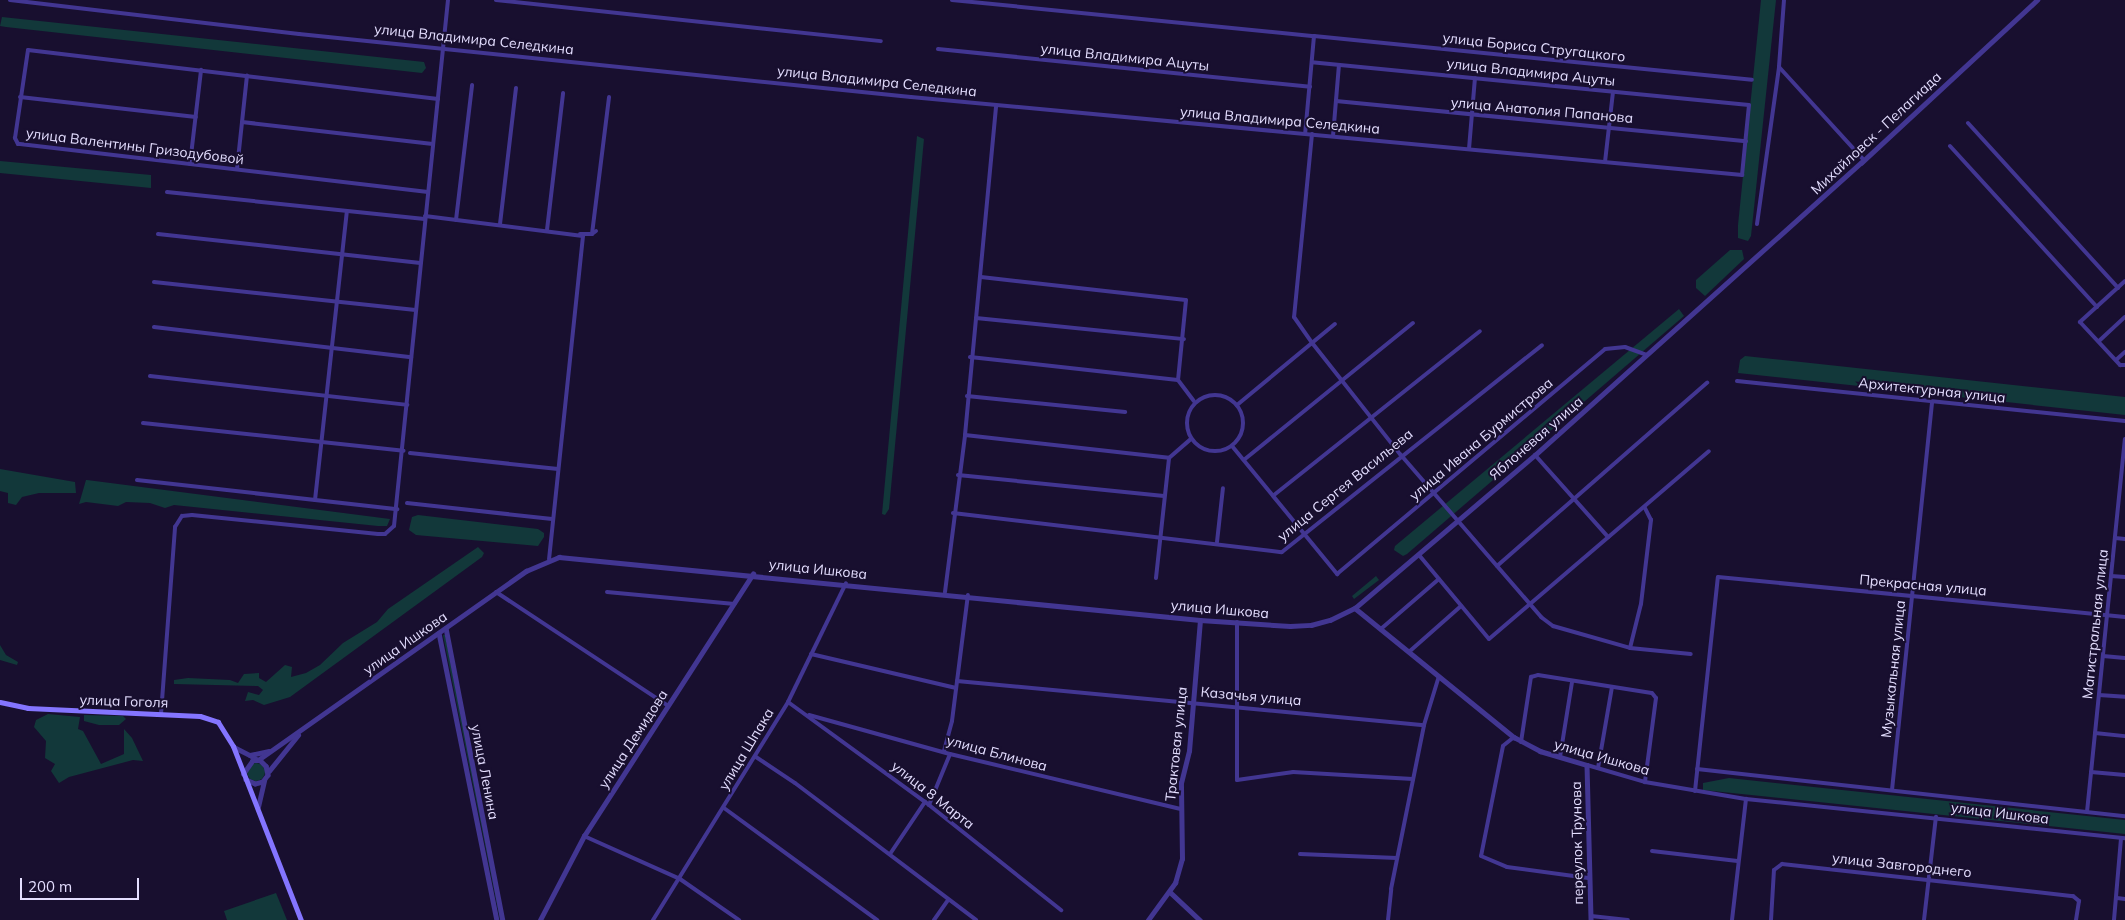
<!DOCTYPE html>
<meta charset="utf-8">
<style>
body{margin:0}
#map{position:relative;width:2125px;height:920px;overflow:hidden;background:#180f2f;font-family:Mulish,sans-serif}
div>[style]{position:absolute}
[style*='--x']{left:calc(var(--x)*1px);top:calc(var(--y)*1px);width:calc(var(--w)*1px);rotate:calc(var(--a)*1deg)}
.green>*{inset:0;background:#12383a}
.round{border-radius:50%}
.minor>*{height:4px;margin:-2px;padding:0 2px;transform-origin:2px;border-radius:2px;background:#423692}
.minor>.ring{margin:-2px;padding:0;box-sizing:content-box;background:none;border:4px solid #423692;border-radius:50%}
.tertiary>*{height:4.5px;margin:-2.25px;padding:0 2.25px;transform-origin:2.25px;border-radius:2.25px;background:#423692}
.secondary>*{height:5px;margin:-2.5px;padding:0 2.5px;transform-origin:2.5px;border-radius:2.5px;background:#8475ff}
span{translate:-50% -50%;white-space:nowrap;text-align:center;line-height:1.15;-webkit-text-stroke:4px #180f2f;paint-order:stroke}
.street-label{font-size:14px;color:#e4deff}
.scale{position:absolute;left:20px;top:878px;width:119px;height:22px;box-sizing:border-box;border:2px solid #e4deff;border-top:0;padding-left:6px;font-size:15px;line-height:18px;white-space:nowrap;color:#e4deff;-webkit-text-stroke:4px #180f2f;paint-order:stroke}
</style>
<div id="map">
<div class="green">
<i style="clip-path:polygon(1761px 0,1776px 0,1751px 236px,1748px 241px,1738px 238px,1738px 225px)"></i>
<i style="clip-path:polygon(2px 17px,424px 62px,426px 68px,422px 73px,6px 27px,0 26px)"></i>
<i style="clip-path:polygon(917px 136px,924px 139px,889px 509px,885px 515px,882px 514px)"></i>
<i style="clip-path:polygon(0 161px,151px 175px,151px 188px,0 173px)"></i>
<i style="clip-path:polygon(1730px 250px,1742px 250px,1744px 259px,1705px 296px,1696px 288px,1696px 280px)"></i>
<i style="clip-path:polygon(1679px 309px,1684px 316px,1407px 554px,1403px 556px,1394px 550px,1395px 546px)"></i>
<i style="clip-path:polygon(1745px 356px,2125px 397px,2125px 415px,1738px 373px,1740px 360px)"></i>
<i style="clip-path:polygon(0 469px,75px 482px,76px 493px,39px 493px,22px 497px,16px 505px,8px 503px,8px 493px,0 491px)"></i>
<i style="clip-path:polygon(86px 480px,87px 480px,390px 519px,387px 526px,378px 526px,174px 505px,165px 508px,150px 503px,126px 502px,118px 506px,86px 502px,79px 504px)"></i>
<i style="clip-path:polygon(418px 515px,538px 529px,544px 533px,544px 537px,538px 546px,416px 535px,409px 530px,412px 517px)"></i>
<i style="clip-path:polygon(478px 547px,484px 553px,482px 557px,290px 697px,264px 705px,253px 700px,245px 701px,248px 692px,259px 695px,263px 690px,258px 686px,174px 684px,174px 680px,188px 678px,230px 680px,238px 683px,244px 674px,259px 673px,259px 678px,266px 682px,285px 665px,292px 667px,291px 677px,306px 673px,320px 665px,343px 643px,377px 622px,388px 609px)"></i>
<i style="clip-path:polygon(1376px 576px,1379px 580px,1354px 599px,1352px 596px)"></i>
<i style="clip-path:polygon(443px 635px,445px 635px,502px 920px,500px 920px)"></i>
<i style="clip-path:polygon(0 645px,6px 655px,18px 662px,17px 665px,0 660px)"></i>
<i style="clip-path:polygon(48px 714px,80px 717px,78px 729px,83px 731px,101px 764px,124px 754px,124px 729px,132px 738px,143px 761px,133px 760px,69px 777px,59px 783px,51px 771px,55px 764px,45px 758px,46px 741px,34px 727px,36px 720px)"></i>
<i style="clip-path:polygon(84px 715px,123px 716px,126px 719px,119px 725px,99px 725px,84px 721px)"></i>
<i class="round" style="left:247px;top:763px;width:18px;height:18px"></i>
<i style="clip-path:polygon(1729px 778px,2125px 820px,2125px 834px,1703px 790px,1703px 783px)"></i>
<i style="clip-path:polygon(276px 893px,287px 920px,227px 920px,224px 911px)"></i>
</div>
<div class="minor">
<i style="--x:10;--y:0;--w:291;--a:6.7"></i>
<i style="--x:299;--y:34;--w:615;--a:5.88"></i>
<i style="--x:911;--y:97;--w:835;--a:5.36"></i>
<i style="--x:1742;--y:175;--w:70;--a:-84.3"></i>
<i style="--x:1749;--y:105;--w:439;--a:-174.4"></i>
<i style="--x:496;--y:0;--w:387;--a:6.1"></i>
<i style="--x:952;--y:0;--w:364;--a:5.7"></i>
<i style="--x:1314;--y:36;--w:98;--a:95.2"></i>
<i style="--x:1784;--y:0;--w:67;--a:94.3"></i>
<i style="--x:1779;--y:67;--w:126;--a:47.6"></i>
<i style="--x:1314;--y:36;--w:440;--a:5.7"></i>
<i style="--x:938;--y:49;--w:374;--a:5.8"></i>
<i style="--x:20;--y:97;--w:177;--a:6.5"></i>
<i style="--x:1336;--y:101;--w:412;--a:5.6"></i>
<i style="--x:242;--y:122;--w:192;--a:6.6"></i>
<i style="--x:1968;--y:123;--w:223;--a:47.7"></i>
<i style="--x:1312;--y:134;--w:184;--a:95.6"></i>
<i style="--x:1294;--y:317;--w:33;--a:55"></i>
<i style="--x:1313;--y:344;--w:140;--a:51.7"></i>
<i style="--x:1400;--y:454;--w:216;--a:49.1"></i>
<i style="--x:1541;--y:617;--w:15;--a:37"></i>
<i style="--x:1553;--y:626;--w:80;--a:15.9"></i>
<i style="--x:1630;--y:648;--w:61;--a:5.6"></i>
<i style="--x:1333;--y:136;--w:71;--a:-85.2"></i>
<i style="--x:1950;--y:146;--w:218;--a:47.6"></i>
<i style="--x:1469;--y:149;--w:71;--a:-85.2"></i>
<i style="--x:1605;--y:162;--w:70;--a:-83.5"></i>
<i style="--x:190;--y:164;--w:95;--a:-83.3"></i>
<i style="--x:237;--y:169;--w:94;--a:-83.9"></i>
<i style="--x:167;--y:192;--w:259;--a:6"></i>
<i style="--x:428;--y:192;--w:413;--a:-173.3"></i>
<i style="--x:18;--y:144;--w:7;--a:-117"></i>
<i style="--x:15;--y:138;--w:89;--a:-81.6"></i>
<i style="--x:28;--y:50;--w:413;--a:6.8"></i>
<i style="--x:425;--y:216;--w:159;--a:7.2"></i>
<i style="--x:583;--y:236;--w:325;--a:96"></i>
<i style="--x:456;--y:220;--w:136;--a:-83.2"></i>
<i style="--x:500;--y:224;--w:137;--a:-83.3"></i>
<i style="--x:1757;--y:224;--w:159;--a:-82"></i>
<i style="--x:547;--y:230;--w:138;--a:-83.3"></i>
<i style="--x:158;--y:234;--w:264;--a:6.3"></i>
<i style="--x:580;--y:234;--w:12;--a:0"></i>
<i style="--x:592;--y:234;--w:5;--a:-37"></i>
<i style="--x:592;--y:234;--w:138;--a:-82.9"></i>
<i style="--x:981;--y:277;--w:206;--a:6.4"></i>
<i style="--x:1186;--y:300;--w:80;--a:95.7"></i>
<i style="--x:1178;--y:380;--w:26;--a:53"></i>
<i style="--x:2125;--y:281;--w:61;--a:137.7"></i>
<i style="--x:2080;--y:322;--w:59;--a:47.1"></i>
<i style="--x:2120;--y:365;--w:5;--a:0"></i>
<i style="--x:154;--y:282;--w:263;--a:6.1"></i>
<i style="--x:976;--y:318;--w:209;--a:5.8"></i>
<i style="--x:154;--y:327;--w:259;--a:6.7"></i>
<i style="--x:2099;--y:341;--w:35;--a:-43"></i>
<i style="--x:970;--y:357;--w:209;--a:6.3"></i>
<i style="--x:2116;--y:360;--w:12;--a:-42"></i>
<i style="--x:150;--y:376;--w:259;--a:6.4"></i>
<i style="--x:1737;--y:381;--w:390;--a:5.9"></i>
<i class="ring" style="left:1187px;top:395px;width:52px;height:52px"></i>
<i style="--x:967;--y:396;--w:159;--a:5.8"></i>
<i style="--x:1237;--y:405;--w:127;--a:-39.6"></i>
<i style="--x:143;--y:423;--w:262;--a:6.1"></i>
<i style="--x:965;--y:435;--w:205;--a:6.4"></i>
<i style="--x:1232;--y:446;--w:166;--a:50.6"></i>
<i style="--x:1337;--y:574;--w:350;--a:-40"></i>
<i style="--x:1605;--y:349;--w:20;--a:-6"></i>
<i style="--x:1625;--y:347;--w:23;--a:20"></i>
<i style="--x:410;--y:453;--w:149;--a:6.2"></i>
<i style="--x:1535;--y:455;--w:110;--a:48.3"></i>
<i style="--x:1245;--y:459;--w:216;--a:-39"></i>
<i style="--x:958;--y:475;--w:207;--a:5.8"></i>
<i style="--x:137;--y:480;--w:262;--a:6.4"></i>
<i style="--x:1274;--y:495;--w:263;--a:-38.5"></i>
<i style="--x:315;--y:500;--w:290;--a:-83.7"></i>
<i style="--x:407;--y:503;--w:146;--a:6.3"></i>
<i style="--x:953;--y:513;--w:331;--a:6.8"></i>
<i style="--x:1282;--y:552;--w:332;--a:-38.5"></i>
<i style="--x:2115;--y:538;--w:10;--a:6"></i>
<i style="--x:1217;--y:542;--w:54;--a:-83.7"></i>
<i style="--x:1419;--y:555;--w:109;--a:50.2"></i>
<i style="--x:1489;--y:639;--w:289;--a:-40.5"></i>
<i style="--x:1497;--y:566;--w:279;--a:-41.1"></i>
<i style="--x:2111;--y:576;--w:14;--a:4"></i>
<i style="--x:1156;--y:578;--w:121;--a:-83.8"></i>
<i style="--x:1169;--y:458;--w:28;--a:-41"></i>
<i style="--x:496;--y:592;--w:206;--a:33.5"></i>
<i style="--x:607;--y:592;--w:128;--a:5.4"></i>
<i style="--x:945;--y:592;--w:158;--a:-82.7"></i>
<i style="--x:965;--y:435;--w:331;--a:-84.6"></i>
<i style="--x:1237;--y:622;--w:158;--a:90"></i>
<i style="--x:1237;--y:780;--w:57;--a:-8.1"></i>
<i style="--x:1293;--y:772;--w:120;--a:3.3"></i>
<i style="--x:1382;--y:628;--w:75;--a:-40.7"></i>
<i style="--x:1630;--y:648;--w:45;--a:-76"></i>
<i style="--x:1641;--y:604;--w:85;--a:-83.2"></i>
<i style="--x:1651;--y:520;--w:13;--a:-117"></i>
<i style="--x:1410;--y:651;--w:68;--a:-41.4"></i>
<i style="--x:811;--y:654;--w:149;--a:13.2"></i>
<i style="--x:2103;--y:656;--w:22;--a:5"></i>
<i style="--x:957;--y:681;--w:469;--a:5.4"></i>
<i style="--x:2099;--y:695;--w:26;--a:4"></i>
<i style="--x:788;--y:702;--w:175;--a:36.1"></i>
<i style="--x:929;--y:805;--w:169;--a:38.5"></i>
<i style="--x:161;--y:714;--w:188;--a:-85.7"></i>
<i style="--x:175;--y:527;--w:13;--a:-58"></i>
<i style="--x:182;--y:516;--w:10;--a:-6"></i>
<i style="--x:192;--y:515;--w:187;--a:5.8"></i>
<i style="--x:378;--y:534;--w:7;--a:0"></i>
<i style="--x:385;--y:534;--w:12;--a:-42"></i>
<i style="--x:394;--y:526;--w:529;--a:-84.14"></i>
<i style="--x:809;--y:715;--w:146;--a:15.5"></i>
<i style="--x:950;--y:754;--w:236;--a:13.4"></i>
<i style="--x:2095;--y:733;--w:30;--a:6"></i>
<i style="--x:1514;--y:737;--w:14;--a:141"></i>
<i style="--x:1503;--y:746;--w:112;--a:101.3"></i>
<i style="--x:1481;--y:856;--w:28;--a:23"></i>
<i style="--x:1507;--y:867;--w:82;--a:7.7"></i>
<i style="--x:1521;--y:742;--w:66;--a:-81.3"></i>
<i style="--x:1531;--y:677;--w:7;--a:-16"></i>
<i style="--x:1538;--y:675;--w:115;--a:9"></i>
<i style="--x:1652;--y:693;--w:6;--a:51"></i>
<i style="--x:1656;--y:698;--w:85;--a:97.5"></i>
<i style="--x:944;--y:751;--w:31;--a:-75"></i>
<i style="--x:952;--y:721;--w:127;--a:-82.8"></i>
<i style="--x:756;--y:757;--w:47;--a:33.7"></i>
<i style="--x:795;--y:783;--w:227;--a:37.1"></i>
<i style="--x:1560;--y:757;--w:76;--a:-80.9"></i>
<i style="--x:1587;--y:765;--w:60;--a:16.3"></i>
<i style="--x:1645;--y:782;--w:102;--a:9.6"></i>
<i style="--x:1746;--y:799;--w:381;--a:5.9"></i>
<i style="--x:1598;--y:768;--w:82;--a:-80.2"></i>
<i style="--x:1697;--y:769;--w:431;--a:6.3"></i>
<i style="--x:2091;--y:772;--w:34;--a:5"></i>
<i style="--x:1892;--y:790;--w:390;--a:-84.1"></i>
<i style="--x:1695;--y:791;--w:215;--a:-83.9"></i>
<i style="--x:1718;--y:577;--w:409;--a:5.6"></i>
<i style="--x:929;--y:805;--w:55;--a:-67.6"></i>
<i style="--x:724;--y:808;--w:190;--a:36.2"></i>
<i style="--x:2087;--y:812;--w:375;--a:-84.2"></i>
<i style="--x:584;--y:836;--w:105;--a:24.1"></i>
<i style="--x:680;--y:879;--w:72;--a:34.8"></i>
<i style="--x:1652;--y:851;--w:86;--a:6.7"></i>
<i style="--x:890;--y:854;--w:63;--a:-56.1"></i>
<i style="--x:1300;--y:854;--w:97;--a:2.4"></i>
<i style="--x:2117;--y:898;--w:8;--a:7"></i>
<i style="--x:1591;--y:916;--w:37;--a:6"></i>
<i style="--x:653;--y:920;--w:256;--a:-58.2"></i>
<i style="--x:788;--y:702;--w:132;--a:-64"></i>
<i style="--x:934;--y:920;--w:24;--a:-55"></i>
<i style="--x:1388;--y:920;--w:31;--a:-84"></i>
<i style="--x:1391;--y:889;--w:167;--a:-78.6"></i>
<i style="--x:1424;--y:725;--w:51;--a:-73"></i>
<i style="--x:1732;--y:920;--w:122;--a:-83.4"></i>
<i style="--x:1771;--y:920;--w:50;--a:-86.6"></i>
<i style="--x:1774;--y:870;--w:10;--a:-37"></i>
<i style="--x:1782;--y:864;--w:293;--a:6.3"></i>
<i style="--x:2073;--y:896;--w:8;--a:40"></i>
<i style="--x:2079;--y:901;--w:19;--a:99"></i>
<i style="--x:1924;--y:920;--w:104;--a:-83.4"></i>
<i style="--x:2114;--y:920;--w:82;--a:-85.1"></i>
</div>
<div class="tertiary">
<i style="--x:1355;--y:608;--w:205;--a:39.1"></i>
<i style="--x:1514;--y:737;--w:30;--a:28"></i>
<i style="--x:1540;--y:751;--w:49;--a:16.6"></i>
<i style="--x:1587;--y:765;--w:155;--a:88.5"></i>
<i style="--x:446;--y:628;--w:298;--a:79"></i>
<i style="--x:439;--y:633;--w:293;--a:78.6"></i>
<i style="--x:234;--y:747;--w:18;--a:27"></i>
<i style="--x:250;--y:755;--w:19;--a:-12"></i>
<i style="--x:250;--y:755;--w:9;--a:32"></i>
<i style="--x:258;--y:760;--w:328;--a:-35.2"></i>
<i style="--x:526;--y:571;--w:36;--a:-23"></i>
<i style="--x:559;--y:557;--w:644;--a:5.61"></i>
<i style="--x:1200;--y:620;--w:90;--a:3.8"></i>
<i style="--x:1290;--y:626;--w:21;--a:-3"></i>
<i style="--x:1311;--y:625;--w:20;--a:-15"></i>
<i style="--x:1330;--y:620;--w:28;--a:-26"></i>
<i style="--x:1355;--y:608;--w:236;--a:-40.4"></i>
<i style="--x:1535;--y:455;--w:438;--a:-41.9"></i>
<i style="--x:1861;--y:163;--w:240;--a:-42.8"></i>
<i style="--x:269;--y:771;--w:46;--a:-51.1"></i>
<i style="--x:243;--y:774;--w:16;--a:-55"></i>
<i style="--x:252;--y:761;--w:9;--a:0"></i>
<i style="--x:261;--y:761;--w:7;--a:45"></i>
<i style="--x:266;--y:766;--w:9;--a:77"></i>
<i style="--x:268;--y:775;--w:9;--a:126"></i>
<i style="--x:263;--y:782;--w:8;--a:166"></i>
<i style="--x:255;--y:784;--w:10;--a:-156"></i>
<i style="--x:258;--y:807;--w:27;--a:-77"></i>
<i style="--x:1170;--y:892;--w:41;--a:43"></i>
<i style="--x:540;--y:920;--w:95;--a:-62.4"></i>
<i style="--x:584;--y:836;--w:312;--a:-57.2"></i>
<i style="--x:1148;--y:920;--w:46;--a:-53.9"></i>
<i style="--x:1175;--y:883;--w:25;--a:-74"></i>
<i style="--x:1182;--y:859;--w:76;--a:-90.8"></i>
<i style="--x:1181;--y:783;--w:33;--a:-76"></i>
<i style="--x:1189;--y:751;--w:131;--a:-85.2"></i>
</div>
<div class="secondary">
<i style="--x:0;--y:702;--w:29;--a:12"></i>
<i style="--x:28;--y:708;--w:172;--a:2.7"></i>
<i style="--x:200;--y:716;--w:19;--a:18"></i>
<i style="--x:218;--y:722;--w:28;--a:58"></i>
<i style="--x:233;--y:746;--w:187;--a:68.7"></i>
</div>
<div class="street-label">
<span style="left:474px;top:39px;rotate:6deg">улица Владимира Селедкина</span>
<span style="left:1534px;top:47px;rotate:6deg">улица Бориса Стругацкого</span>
<span style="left:1125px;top:57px;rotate:6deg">улица Владимира Ацуты</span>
<span style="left:1531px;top:72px;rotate:6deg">улица Владимира Ацуты</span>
<span style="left:877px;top:81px;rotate:6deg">улица Владимира Селедкина</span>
<span style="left:1542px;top:110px;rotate:5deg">улица Анатолия Папанова</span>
<span style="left:1280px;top:120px;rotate:5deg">улица Владимира Селедкина</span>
<span style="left:1876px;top:133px;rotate:-43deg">Михайловск - Пелагиада</span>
<span style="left:135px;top:146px;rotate:7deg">улица Валентины Гризодубовой</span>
<span style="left:1932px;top:390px;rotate:6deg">Архитектурная улица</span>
<span style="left:1536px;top:438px;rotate:-41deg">Яблоневая улица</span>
<span style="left:1481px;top:439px;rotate:-40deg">улица Ивана Бурмистрова</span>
<span style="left:1345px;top:485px;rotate:-39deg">улица Сергея Васильева</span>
<span style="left:818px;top:569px;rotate:6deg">улица Ишкова</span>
<span style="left:1923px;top:585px;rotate:5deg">Прекрасная улица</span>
<span style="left:1220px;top:609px;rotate:5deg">улица Ишкова</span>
<span style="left:2095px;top:624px;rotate:-84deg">Магистральная улица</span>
<span style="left:405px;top:643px;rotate:-35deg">улица Ишкова</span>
<span style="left:1893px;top:669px;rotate:-84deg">Музыкальная улица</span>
<span style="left:1251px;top:696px;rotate:5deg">Казачья улица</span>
<span style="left:124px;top:701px;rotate:2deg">улица Гоголя</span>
<span style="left:633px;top:739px;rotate:-57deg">улица Демидова</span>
<span style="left:1176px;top:744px;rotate:-84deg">Трактовая улица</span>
<span style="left:746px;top:749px;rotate:-59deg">улица Шпака</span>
<span style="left:997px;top:753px;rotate:15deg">улица Блинова</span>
<span style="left:1602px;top:757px;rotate:16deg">улица Ишкова</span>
<span style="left:485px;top:772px;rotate:79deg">улица Ленина</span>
<span style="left:933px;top:795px;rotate:38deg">улица 8 Марта</span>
<span style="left:2000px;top:813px;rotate:7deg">улица Ишкова</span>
<span style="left:1577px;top:843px;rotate:-91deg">переулок Трунова</span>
<span style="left:1902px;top:865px;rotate:6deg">улица Завгороднего</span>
</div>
<div class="scale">200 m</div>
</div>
